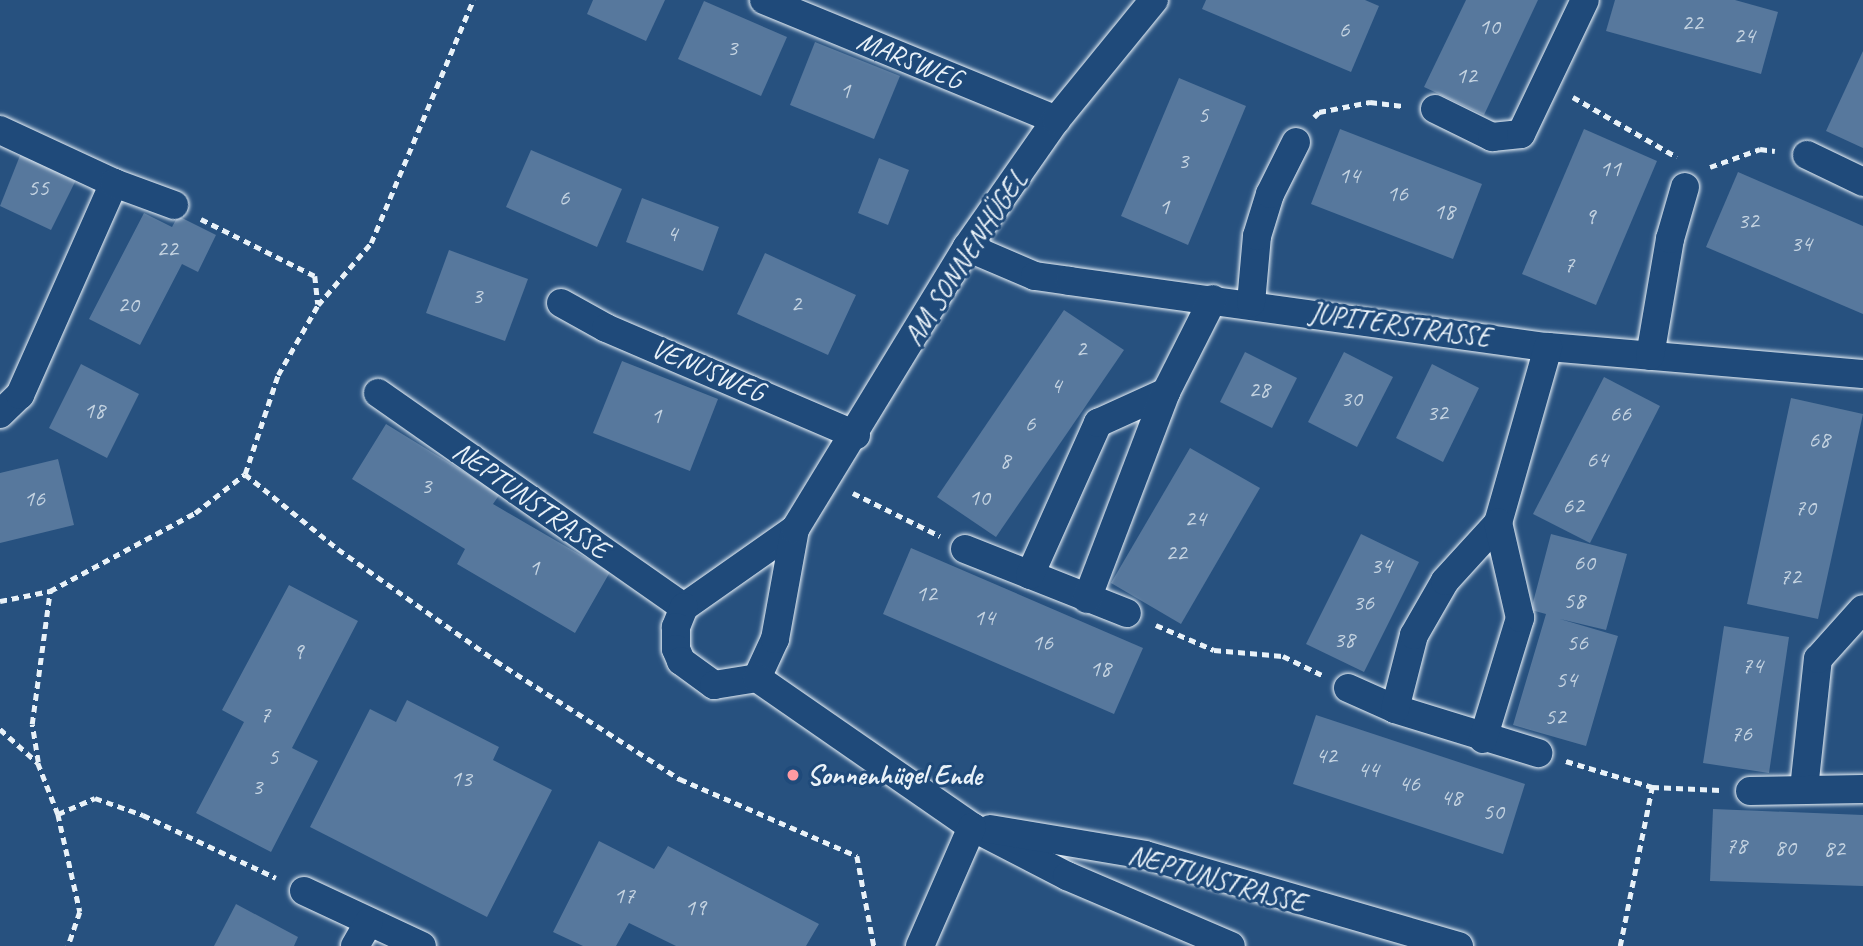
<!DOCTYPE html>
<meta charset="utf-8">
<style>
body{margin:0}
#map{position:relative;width:1863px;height:946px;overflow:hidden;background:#27517f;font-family:Caveat,sans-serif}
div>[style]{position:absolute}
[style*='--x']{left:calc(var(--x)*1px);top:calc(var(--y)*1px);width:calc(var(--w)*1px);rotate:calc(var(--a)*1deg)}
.building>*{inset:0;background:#57789d}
.path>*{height:4.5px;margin-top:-2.25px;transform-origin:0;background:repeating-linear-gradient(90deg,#e8f1f8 0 7px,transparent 0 12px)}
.roads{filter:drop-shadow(0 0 2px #e8f1f8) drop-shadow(0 0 2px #e8f1f8)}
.minor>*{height:28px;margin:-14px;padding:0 14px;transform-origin:14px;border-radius:14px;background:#1f4a7a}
.dots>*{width:19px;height:19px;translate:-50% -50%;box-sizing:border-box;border:4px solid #1f4a7a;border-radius:50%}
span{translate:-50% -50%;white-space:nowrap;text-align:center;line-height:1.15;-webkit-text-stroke:6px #1f4a7a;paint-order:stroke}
.number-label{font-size:24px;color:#c4d3e1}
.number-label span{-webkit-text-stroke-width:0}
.street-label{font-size:28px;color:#e8f1f8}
.poi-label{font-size:28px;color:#e8f1f8;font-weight:700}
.left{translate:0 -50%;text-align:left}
</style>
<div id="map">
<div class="building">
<i style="clip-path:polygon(593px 0,665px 0,646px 41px,587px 14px)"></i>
<i style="clip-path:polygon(1206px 0,1365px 0,1379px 6px,1351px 72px,1202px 9px)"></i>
<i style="clip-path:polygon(1466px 0,1538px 0,1484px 115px,1424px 87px)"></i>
<i style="clip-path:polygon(1615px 0,1735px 0,1778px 12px,1761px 74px,1606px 31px)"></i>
<i style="clip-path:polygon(704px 1px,787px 37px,761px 96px,678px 59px)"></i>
<i style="clip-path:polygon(815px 42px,900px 76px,874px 139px,790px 105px)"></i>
<i style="clip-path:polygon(1863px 51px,1863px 148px,1826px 131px)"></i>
<i style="clip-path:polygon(1179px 78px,1246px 106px,1188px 245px,1121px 216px)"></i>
<i style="clip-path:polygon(1340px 129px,1482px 184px,1453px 259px,1311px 204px)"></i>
<i style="clip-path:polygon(1584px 129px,1657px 161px,1596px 305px,1522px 274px)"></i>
<i style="clip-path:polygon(531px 150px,622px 189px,597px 247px,506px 207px)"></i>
<i style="clip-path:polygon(21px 153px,76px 180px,51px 230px,0 206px)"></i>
<i style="clip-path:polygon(879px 158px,909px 170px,888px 225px,858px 213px)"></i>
<i style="clip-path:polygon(1738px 172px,1863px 226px,1863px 314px,1706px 247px)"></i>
<i style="clip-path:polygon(642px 198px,719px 227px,703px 271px,626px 242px)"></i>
<i style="clip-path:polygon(144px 213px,172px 227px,178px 216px,216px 235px,198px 272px,182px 264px,140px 345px,89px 319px)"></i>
<i style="clip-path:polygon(449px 250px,528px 279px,505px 341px,426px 313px)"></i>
<i style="clip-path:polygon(765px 253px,856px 295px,828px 355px,737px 314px)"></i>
<i style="clip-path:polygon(1064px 310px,1124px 350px,996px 537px,937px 497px)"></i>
<i style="clip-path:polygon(1245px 352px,1297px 378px,1272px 428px,1220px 402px)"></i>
<i style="clip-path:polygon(1344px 352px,1393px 377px,1357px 447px,1308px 422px)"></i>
<i style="clip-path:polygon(622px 361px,718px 399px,690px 471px,593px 433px)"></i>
<i style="clip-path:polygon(81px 364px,139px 394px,107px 458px,49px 428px)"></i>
<i style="clip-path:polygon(1432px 364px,1479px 388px,1443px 462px,1396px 438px)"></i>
<i style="clip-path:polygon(1604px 377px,1660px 406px,1590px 543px,1533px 514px)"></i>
<i style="clip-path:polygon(1791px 398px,1863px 414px,1818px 619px,1747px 604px)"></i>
<i style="clip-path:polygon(386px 424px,500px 494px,493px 504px,610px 572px,575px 633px,457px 564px,465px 549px,352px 479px)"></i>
<i style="clip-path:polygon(1190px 448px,1260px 488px,1181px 624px,1111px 583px)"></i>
<i style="clip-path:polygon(58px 459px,74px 525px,0 543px,0 473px)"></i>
<i style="clip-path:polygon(1361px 534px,1419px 562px,1364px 672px,1306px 644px)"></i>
<i style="clip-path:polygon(1551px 534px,1627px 554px,1606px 630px,1560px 619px,1618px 636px,1586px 746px,1513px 725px,1546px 614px,1531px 610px)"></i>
<i style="clip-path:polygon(911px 548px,1143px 648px,1114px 714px,883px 614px)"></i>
<i style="clip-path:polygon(289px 585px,358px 621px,292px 748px,318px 761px,271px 852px,196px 813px,244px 722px,222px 710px)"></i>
<i style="clip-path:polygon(1724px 626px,1789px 637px,1769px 773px,1703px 763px)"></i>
<i style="clip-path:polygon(407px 700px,499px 747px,493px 760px,552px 790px,487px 917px,310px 827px,370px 709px,396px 722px)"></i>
<i style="clip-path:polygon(1316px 715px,1525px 784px,1503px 854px,1293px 784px)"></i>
<i style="clip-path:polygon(1713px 809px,1863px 815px,1863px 886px,1710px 881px)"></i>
<i style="clip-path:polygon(599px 841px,654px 869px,668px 846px,819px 924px,806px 946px,676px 946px,629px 923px,616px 946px,583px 946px,553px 932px)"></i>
<i style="clip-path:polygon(236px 904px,298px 937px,294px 946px,214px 946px)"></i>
</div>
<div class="path">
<i style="--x:1573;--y:97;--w:120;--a:30"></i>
<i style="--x:1314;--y:117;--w:7;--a:-45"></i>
<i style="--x:1319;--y:112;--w:52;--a:-11.1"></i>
<i style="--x:1370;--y:102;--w:33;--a:7"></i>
<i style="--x:1710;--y:167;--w:53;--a:-19.8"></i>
<i style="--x:1760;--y:149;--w:15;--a:8"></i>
<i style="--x:201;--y:219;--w:127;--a:26.6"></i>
<i style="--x:315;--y:276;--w:28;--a:84"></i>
<i style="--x:245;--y:474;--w:119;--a:38.9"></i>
<i style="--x:338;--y:549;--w:194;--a:35.3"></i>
<i style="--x:496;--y:661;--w:219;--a:32.7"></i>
<i style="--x:680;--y:779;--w:193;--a:23.5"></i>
<i style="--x:857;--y:856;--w:92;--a:79.3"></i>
<i style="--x:853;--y:493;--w:97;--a:26.3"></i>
<i style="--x:0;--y:601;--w:51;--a:-11.3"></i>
<i style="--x:50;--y:591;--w:165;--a:-28.3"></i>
<i style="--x:195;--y:513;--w:63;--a:-38"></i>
<i style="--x:245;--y:474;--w:104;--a:-71.6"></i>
<i style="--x:278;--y:375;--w:81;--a:-60.3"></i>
<i style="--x:318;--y:305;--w:82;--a:-49.5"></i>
<i style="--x:371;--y:243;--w:264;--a:-67.2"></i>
<i style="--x:1156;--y:625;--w:63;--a:23.3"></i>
<i style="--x:1214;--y:650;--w:69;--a:5"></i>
<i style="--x:1283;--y:656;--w:43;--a:26"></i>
<i style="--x:0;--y:729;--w:51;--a:41.8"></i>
<i style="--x:38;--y:763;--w:55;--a:68.6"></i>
<i style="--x:58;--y:814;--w:100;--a:77.3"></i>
<i style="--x:80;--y:912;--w:36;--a:109"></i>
<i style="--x:1566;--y:761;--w:90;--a:16.8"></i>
<i style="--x:1652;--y:787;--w:69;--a:2.5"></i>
<i style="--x:38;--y:762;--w:38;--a:-99"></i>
<i style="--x:32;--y:724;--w:134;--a:-82.3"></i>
<i style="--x:58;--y:814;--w:40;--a:-23.4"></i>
<i style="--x:95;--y:798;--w:51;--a:19.5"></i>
<i style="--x:143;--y:815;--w:147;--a:25.3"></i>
<i style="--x:1620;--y:946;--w:162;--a:-78.6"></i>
</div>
<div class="roads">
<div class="minor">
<i style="--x:764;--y:0;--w:316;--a:22.3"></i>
<i style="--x:1435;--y:109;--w:64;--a:26.2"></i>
<i style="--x:1492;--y:137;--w:29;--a:-6"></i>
<i style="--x:1521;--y:134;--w:148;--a:-64.5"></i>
<i style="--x:0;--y:130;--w:126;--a:24.9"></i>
<i style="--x:1807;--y:155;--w:62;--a:25.7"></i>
<i style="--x:967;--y:247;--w:74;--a:23.1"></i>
<i style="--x:1035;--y:276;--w:35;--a:8"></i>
<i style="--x:1070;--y:281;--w:483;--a:7.9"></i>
<i style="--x:1548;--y:347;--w:316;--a:4.9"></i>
<i style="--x:561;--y:303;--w:51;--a:29.1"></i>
<i style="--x:606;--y:328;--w:272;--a:23.2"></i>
<i style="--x:1251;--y:303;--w:67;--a:-84.9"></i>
<i style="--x:1257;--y:236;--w:44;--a:-72.8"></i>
<i style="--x:1270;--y:194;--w:58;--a:-63.4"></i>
<i style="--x:1650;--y:356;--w:119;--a:-80.3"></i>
<i style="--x:1670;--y:239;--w:54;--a:-73.9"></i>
<i style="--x:378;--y:393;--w:373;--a:35"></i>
<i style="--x:0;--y:414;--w:28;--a:-44"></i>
<i style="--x:20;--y:395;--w:232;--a:-66.1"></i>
<i style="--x:114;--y:183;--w:64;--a:20.1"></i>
<i style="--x:795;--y:529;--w:136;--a:144.9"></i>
<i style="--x:684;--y:607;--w:22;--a:112"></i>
<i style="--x:676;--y:627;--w:22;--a:90"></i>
<i style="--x:676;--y:649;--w:13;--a:67"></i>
<i style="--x:681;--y:661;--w:41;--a:36"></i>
<i style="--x:714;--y:685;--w:44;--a:-9.2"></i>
<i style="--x:757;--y:678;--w:43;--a:-65.2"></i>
<i style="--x:775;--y:639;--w:112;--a:-79.7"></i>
<i style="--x:795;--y:529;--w:330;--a:-58.6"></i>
<i style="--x:967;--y:247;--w:155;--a:-55"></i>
<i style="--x:1056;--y:120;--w:155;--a:-50.8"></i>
<i style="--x:965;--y:549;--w:174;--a:21.6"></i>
<i style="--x:1030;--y:575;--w:167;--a:-65.9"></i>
<i style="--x:1098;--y:423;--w:75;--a:-24.5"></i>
<i style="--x:1166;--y:392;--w:104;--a:-63.2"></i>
<i style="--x:1087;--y:599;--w:222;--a:-69.1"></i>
<i style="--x:757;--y:678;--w:262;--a:34.7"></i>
<i style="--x:972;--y:827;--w:107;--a:27.3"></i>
<i style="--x:1067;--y:876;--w:178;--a:23.1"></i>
<i style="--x:1348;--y:688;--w:51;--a:24.1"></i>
<i style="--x:1395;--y:709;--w:150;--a:17.1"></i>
<i style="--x:1395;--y:709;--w:76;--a:-75.6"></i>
<i style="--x:1414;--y:635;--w:62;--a:-60.1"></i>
<i style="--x:1445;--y:581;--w:79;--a:-47.6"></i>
<i style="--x:1498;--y:523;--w:183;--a:-74.1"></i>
<i style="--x:1483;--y:739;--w:127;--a:-73"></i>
<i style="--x:1520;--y:618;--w:98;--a:-103"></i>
<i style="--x:1804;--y:789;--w:131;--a:-83.9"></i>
<i style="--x:1818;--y:659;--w:67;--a:-48"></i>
<i style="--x:1750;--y:791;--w:113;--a:-1"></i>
<i style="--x:990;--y:829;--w:157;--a:9.5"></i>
<i style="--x:1145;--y:855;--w:327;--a:16.2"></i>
<i style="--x:304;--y:891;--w:130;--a:25"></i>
<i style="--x:355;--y:946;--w:28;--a:-60"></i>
<i style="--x:920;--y:946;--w:130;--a:-66.4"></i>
</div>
</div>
<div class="dots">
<i style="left:793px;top:775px;background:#ff9aa2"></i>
</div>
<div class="number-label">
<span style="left:1692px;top:23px">22</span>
<span style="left:1489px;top:27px">10</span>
<span style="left:1344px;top:30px">6</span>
<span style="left:1744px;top:36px">24</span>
<span style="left:732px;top:48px">3</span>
<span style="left:1466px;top:76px">12</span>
<span style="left:845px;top:91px">1</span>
<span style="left:1203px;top:115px">5</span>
<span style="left:1183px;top:161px">3</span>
<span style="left:1610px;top:169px">11</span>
<span style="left:1349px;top:176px">14</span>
<span style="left:38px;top:188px">55</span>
<span style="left:1397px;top:194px">16</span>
<span style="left:564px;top:198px">6</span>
<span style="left:1164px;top:207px">1</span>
<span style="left:1444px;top:212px">18</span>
<span style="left:1590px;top:217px">9</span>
<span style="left:1748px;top:221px">32</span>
<span style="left:672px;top:234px">4</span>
<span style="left:1801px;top:244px">34</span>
<span style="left:167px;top:249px">22</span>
<span style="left:1569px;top:265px">7</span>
<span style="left:477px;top:296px">3</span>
<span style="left:796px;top:304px">2</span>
<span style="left:128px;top:305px">20</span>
<span style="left:1081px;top:349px">2</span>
<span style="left:1056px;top:386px">4</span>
<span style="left:1259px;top:390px">28</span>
<span style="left:1351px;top:399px">30</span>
<span style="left:94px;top:411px">18</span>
<span style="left:1437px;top:413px">32</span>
<span style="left:1620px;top:414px">66</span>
<span style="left:656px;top:416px">1</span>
<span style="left:1030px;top:424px">6</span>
<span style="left:1819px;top:440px">68</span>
<span style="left:1597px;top:460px">64</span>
<span style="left:1005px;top:461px">8</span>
<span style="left:426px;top:486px">3</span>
<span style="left:979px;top:498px">10</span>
<span style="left:34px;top:499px">16</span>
<span style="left:1573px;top:506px">62</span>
<span style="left:1805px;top:508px">70</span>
<span style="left:1195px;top:519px">24</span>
<span style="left:1176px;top:553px">22</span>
<span style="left:1584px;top:563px">60</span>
<span style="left:1381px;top:566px">34</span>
<span style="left:534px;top:568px">1</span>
<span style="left:1790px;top:577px">72</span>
<span style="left:926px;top:594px">12</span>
<span style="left:1574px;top:601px">58</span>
<span style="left:1363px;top:603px">36</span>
<span style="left:984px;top:618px">14</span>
<span style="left:1344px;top:640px">38</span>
<span style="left:1042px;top:643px">16</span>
<span style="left:1577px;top:643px">56</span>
<span style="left:298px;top:652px">9</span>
<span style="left:1752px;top:666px">74</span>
<span style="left:1100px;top:669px">18</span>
<span style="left:1566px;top:680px">54</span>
<span style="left:265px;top:715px">7</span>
<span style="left:1555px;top:717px">52</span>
<span style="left:1741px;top:734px">76</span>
<span style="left:1326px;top:756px">42</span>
<span style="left:273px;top:757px">5</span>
<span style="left:1368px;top:770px">44</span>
<span style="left:461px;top:779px">13</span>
<span style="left:1409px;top:784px">46</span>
<span style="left:257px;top:787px">3</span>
<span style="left:1451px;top:798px">48</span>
<span style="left:1493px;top:812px">50</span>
<span style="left:1736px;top:846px">78</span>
<span style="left:1785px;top:848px">80</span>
<span style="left:1834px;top:849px">82</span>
<span style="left:624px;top:896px">17</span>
<span style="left:695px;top:908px">19</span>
</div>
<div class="street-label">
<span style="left:910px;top:60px;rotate:22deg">MARSWEG</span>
<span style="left:965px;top:258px;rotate:-57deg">AM SONNENHÜGEL</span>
<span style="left:1400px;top:325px;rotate:8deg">JUPITERSTRASSE</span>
<span style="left:708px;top:370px;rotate:23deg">VENUSWEG</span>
<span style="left:531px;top:500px;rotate:35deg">NEPTUNSTRASSE</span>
<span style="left:1217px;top:879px;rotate:16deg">NEPTUNSTRASSE</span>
</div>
<div class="poi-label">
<span class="left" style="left:807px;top:775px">Sonnenhügel Ende</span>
</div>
</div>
